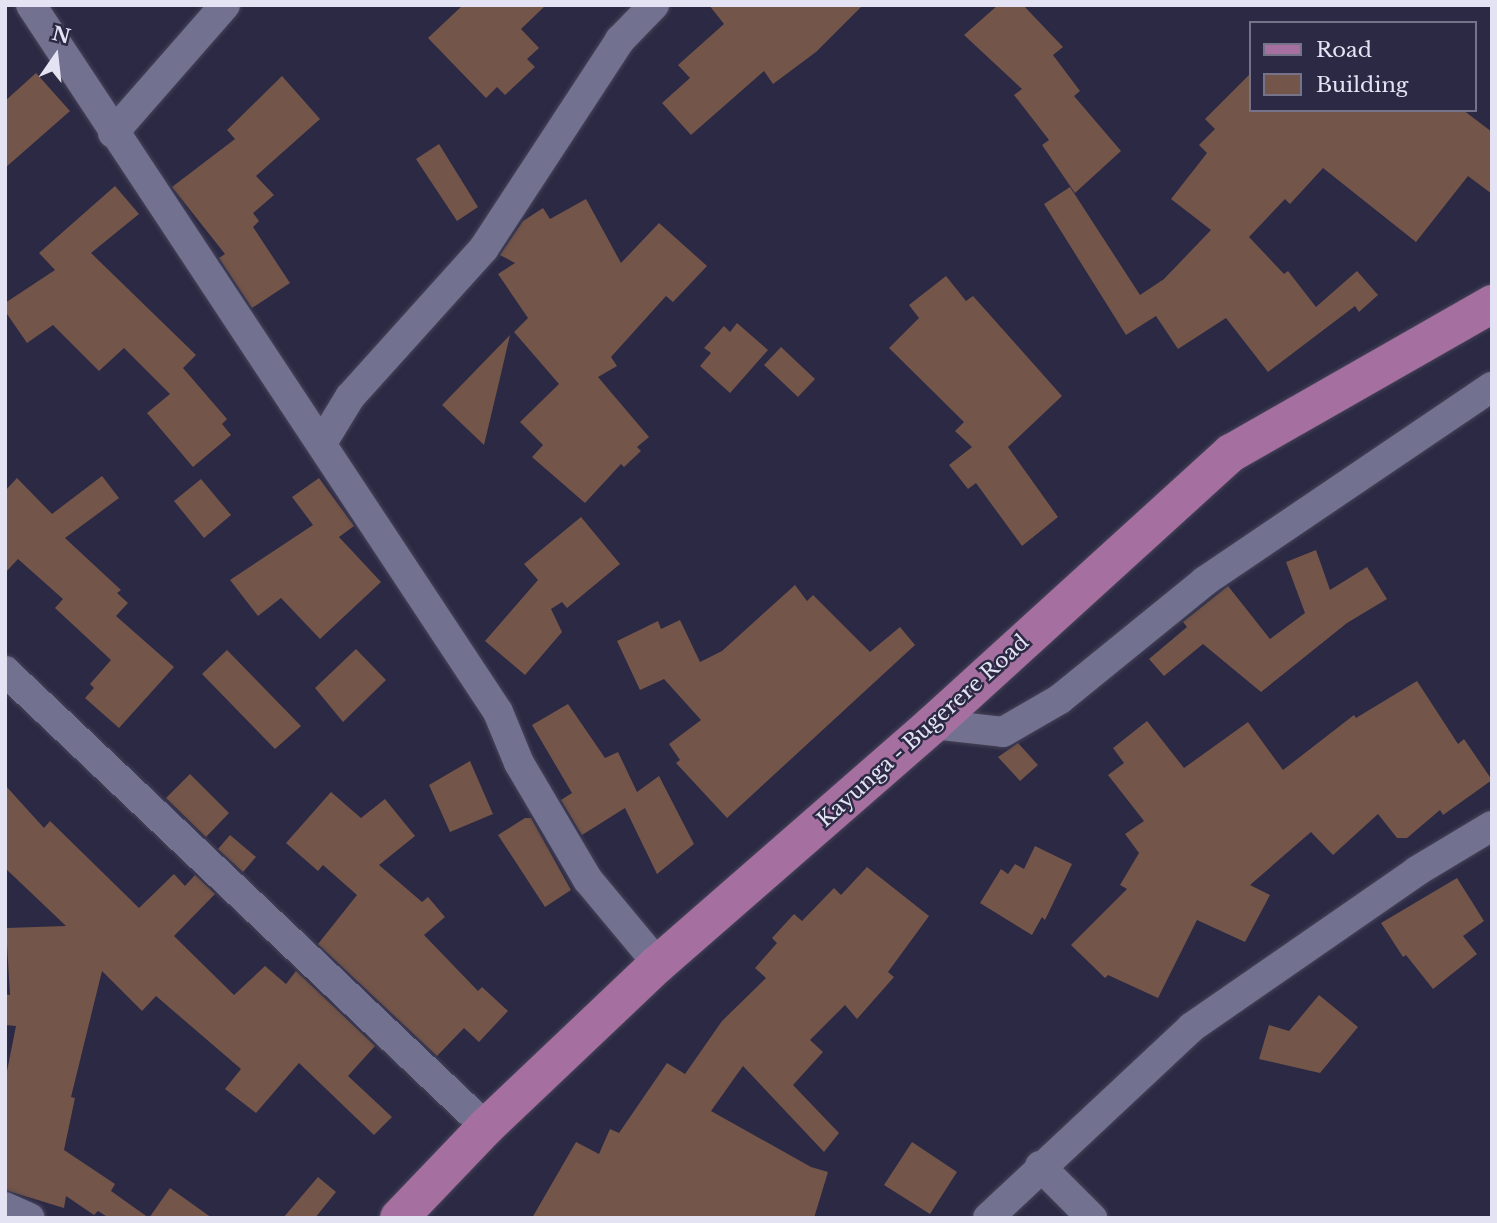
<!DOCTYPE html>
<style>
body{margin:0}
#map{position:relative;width:1497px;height:1223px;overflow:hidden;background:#2b2943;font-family:"Libre Baskerville",serif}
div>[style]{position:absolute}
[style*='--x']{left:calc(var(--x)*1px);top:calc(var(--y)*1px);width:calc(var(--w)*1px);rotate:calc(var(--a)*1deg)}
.building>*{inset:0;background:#745549}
.roads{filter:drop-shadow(0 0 2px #464359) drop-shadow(0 0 2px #464359)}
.minor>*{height:30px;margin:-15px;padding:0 15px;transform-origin:15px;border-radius:15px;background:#72718f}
.primary>*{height:38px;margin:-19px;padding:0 19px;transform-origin:19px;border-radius:19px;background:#a5709f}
span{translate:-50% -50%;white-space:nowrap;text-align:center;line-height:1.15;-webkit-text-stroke:5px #2b2943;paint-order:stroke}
.street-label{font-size:21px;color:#e3e3f4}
.frame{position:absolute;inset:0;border:7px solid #e3e3f4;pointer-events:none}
.legend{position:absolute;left:1249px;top:21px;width:228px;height:91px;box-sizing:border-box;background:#2b2943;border:2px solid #75738a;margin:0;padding:9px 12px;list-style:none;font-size:21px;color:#e3e3f4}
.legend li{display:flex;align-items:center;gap:14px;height:35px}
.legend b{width:35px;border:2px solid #75738a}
.north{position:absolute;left:21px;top:21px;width:70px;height:70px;-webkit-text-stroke:5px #2b2943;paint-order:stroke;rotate:14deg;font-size:19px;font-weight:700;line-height:28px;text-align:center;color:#e3e3f4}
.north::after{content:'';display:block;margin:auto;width:24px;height:32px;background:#e3e3f4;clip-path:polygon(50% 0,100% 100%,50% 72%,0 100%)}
</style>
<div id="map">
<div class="building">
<i style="clip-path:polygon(463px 5px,546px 5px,521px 29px,539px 48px,527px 59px,535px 67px,505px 95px,497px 87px,486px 98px,428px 38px)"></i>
<i style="clip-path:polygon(709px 5px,863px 5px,816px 52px,773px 84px,764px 71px,691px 135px,662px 103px,690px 78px,678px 65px,724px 24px)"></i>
<i style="clip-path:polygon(998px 5px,1023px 5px,1063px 47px,1053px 55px,1080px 91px,1074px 96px,1121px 151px,1075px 193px,1042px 145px,1049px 140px,1014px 95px,1022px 89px,964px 35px)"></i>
<i style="clip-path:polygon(36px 73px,70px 111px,5px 168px,5px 101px)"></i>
<i style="clip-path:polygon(1250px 74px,1250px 110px,1463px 110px,1492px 132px,1492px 194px,1468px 176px,1416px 242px,1323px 168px,1290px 204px,1285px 199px,1249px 237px,1284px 274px,1288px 271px,1316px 307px,1357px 271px,1378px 295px,1359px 312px,1355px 306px,1268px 372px,1226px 318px,1178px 349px,1156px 316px,1126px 335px,1044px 204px,1070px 187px,1140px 295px,1164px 279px,1211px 230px,1171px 199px,1207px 153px,1199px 145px,1215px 129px,1205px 119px)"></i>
<i style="clip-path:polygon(282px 76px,320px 119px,256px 176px,274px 195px,253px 213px,259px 221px,253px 227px,290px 283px,252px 308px,219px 258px,225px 254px,172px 187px,235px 139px,227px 130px)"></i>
<i style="clip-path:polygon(439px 144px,478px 207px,457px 221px,416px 159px)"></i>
<i style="clip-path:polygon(115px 186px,139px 214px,91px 253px,196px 355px,183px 368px,227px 419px,222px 424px,231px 435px,193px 467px,147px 413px,170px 394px,124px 348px,99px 371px,53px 325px,27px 343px,5px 311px,5px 303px,55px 270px,39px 253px)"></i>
<i style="clip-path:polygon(586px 199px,621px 263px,659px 223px,707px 266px,673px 302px,666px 296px,611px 357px,617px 366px,598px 377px,649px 437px,637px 447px,641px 451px,624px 467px,621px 464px,585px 503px,532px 457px,543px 445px,520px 422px,559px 384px,514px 332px,528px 318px,498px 274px,515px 263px,500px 255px,523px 221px,543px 208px,550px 219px)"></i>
<i style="clip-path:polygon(946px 276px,966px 301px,973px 296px,1062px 396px,1008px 447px,1058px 517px,1022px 546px,976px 483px,968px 489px,949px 465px,972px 447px,955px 431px,964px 422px,889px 348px,919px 318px,909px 305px)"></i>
<i style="clip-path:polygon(737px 323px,768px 350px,730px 393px,700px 366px,711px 353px,704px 348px,724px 326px,730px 332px)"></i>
<i style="clip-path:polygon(510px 335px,500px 378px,484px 445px,442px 405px)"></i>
<i style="clip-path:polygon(781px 347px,815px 379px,798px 397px,764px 365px)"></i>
<i style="clip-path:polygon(102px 476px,119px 498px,65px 538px,121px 590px,117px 593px,128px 603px,116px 616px,174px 667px,119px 728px,85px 698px,94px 688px,90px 684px,111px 660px,55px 608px,63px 599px,18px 559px,5px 573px,5px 491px,17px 478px,52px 514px)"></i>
<i style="clip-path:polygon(319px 478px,354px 526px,339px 537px,381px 582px,320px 639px,281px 598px,258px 616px,230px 580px,313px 525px,292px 497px)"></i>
<i style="clip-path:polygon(201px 479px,231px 515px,204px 538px,174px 501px)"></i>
<i style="clip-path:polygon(581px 517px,620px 564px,567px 608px,562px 602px,551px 609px,562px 632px,525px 675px,485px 641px,538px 580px,524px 564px)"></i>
<i style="clip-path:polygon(1316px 550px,1330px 590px,1367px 567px,1387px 599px,1347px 623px,1261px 692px,1203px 644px,1164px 676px,1149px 659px,1187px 627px,1183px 622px,1228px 586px,1270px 639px,1305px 613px,1286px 562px)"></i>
<i style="clip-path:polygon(795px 585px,807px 601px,813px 595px,870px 652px,900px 627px,915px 645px,727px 818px,676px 763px,680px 760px,669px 744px,701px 720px,664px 679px,640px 690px,617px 641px,658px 621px,661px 629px,680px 620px,700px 662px,722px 651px)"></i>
<i style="clip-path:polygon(356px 649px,386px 680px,343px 722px,315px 688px)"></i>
<i style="clip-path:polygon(227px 650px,301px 726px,275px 749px,202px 674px)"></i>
<i style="clip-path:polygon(1417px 681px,1458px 744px,1464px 739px,1492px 780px,1443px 815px,1440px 810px,1407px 838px,1397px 838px,1378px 814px,1333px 855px,1311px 832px,1250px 885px,1270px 895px,1245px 942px,1197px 920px,1158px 998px,1108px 975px,1105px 978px,1071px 945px,1127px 889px,1120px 885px,1139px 853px,1125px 834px,1144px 821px,1108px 775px,1124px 763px,1113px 748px,1147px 721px,1184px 768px,1248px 722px,1283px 770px,1354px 715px,1356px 718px)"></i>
<i style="clip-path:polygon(568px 704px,605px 758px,618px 752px,637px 792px,659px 776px,694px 844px,657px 874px,625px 808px,582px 835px,561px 800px,572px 793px,532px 725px)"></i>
<i style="clip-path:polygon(1018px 743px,1038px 765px,1020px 781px,998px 757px)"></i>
<i style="clip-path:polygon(470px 761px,493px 814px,450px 832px,429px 785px)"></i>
<i style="clip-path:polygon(190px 774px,229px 813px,206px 837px,166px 798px)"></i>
<i style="clip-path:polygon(5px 785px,44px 828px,50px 821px,139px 908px,174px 874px,185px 886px,195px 875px,215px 894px,174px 936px,234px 995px,265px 966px,286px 984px,296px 971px,375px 1046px,348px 1076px,392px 1117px,374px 1135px,299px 1063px,256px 1113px,225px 1089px,241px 1069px,156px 996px,142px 1011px,102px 971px,71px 1097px,75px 1098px,64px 1150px,115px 1184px,111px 1191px,149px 1218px,109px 1218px,98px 1211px,94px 1215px,66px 1196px,64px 1208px,5px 1190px,5px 1081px,16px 1026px,5px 1025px,5px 994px,10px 995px,6px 928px,66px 926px,5px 868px)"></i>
<i style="clip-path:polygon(331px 792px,361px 818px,385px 799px,415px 836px,379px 865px,422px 902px,428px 897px,445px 917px,424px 935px,478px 991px,482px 987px,508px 1011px,479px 1042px,464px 1028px,437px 1056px,318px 944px,357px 895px,323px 865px,318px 871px,286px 843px)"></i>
<i style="clip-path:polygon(525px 818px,531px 818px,571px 890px,545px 907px,498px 835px)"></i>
<i style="clip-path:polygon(230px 835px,256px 857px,243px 872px,218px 849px)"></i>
<i style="clip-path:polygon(1035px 846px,1072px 864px,1045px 920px,1042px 917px,1032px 935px,980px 903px,1001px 869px,1008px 874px,1015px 864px,1024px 869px)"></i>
<i style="clip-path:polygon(867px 867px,929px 916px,888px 972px,894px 977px,857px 1019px,845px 1005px,810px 1040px,823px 1052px,793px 1085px,839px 1133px,824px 1152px,743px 1066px,711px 1111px,811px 1167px,828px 1172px,814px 1218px,532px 1218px,576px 1142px,599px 1154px,610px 1129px,619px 1133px,667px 1063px,685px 1074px,722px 1021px,766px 978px,755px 968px,777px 943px,772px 938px,794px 914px,802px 921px,834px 888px,841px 895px)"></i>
<i style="clip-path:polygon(1457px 878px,1484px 921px,1463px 936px,1477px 954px,1433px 989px,1406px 955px,1403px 957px,1381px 923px)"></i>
<i style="clip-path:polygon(1319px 995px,1358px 1027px,1320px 1073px,1259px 1059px,1269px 1025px,1289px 1031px)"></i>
<i style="clip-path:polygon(912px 1142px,957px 1172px,930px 1214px,884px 1185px)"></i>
<i style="clip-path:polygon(318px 1177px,336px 1192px,315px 1218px,283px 1218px)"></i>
<i style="clip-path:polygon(170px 1188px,212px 1218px,149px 1218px)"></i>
</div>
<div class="roads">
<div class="minor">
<i style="--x:31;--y:5;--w:847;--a:56.55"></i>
<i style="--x:498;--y:712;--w:55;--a:67.6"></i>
<i style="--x:519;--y:763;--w:136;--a:59.5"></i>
<i style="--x:588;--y:880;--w:109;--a:50.2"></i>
<i style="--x:113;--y:133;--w:170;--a:-48.8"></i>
<i style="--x:322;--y:443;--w:54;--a:-58.7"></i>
<i style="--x:350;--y:397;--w:200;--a:-48"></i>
<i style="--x:484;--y:248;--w:249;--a:-56.8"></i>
<i style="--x:620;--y:40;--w:49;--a:-45.8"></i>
<i style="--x:5;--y:671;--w:663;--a:43.47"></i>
<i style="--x:933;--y:724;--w:70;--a:6.5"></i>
<i style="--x:1003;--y:732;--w:66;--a:-30.1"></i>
<i style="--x:1060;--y:699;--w:187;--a:-39.1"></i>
<i style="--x:1205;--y:581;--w:346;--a:-34.1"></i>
<i style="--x:1040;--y:1166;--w:74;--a:45"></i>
<i style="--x:5;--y:1207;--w:27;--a:24"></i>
<i style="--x:988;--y:1218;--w:279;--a:-43.1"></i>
<i style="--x:1192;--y:1027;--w:274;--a:-34.7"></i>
<i style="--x:1417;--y:871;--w:87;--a:-31"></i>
</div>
<div class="primary">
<i style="--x:399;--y:1218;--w:126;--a:-46.3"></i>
<i style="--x:486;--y:1127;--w:237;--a:-43.5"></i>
<i style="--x:658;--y:964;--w:365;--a:-41.1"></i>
<i style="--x:933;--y:724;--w:403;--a:-42.3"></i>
<i style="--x:1231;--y:453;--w:301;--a:-29.7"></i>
</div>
</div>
<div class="street-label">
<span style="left:923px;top:731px;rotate:-42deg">Kayunga - Bugerere Road</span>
</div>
<div class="frame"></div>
<ul class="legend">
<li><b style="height:9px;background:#a5709f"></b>Road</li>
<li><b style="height:19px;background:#745549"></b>Building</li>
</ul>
<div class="north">N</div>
</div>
